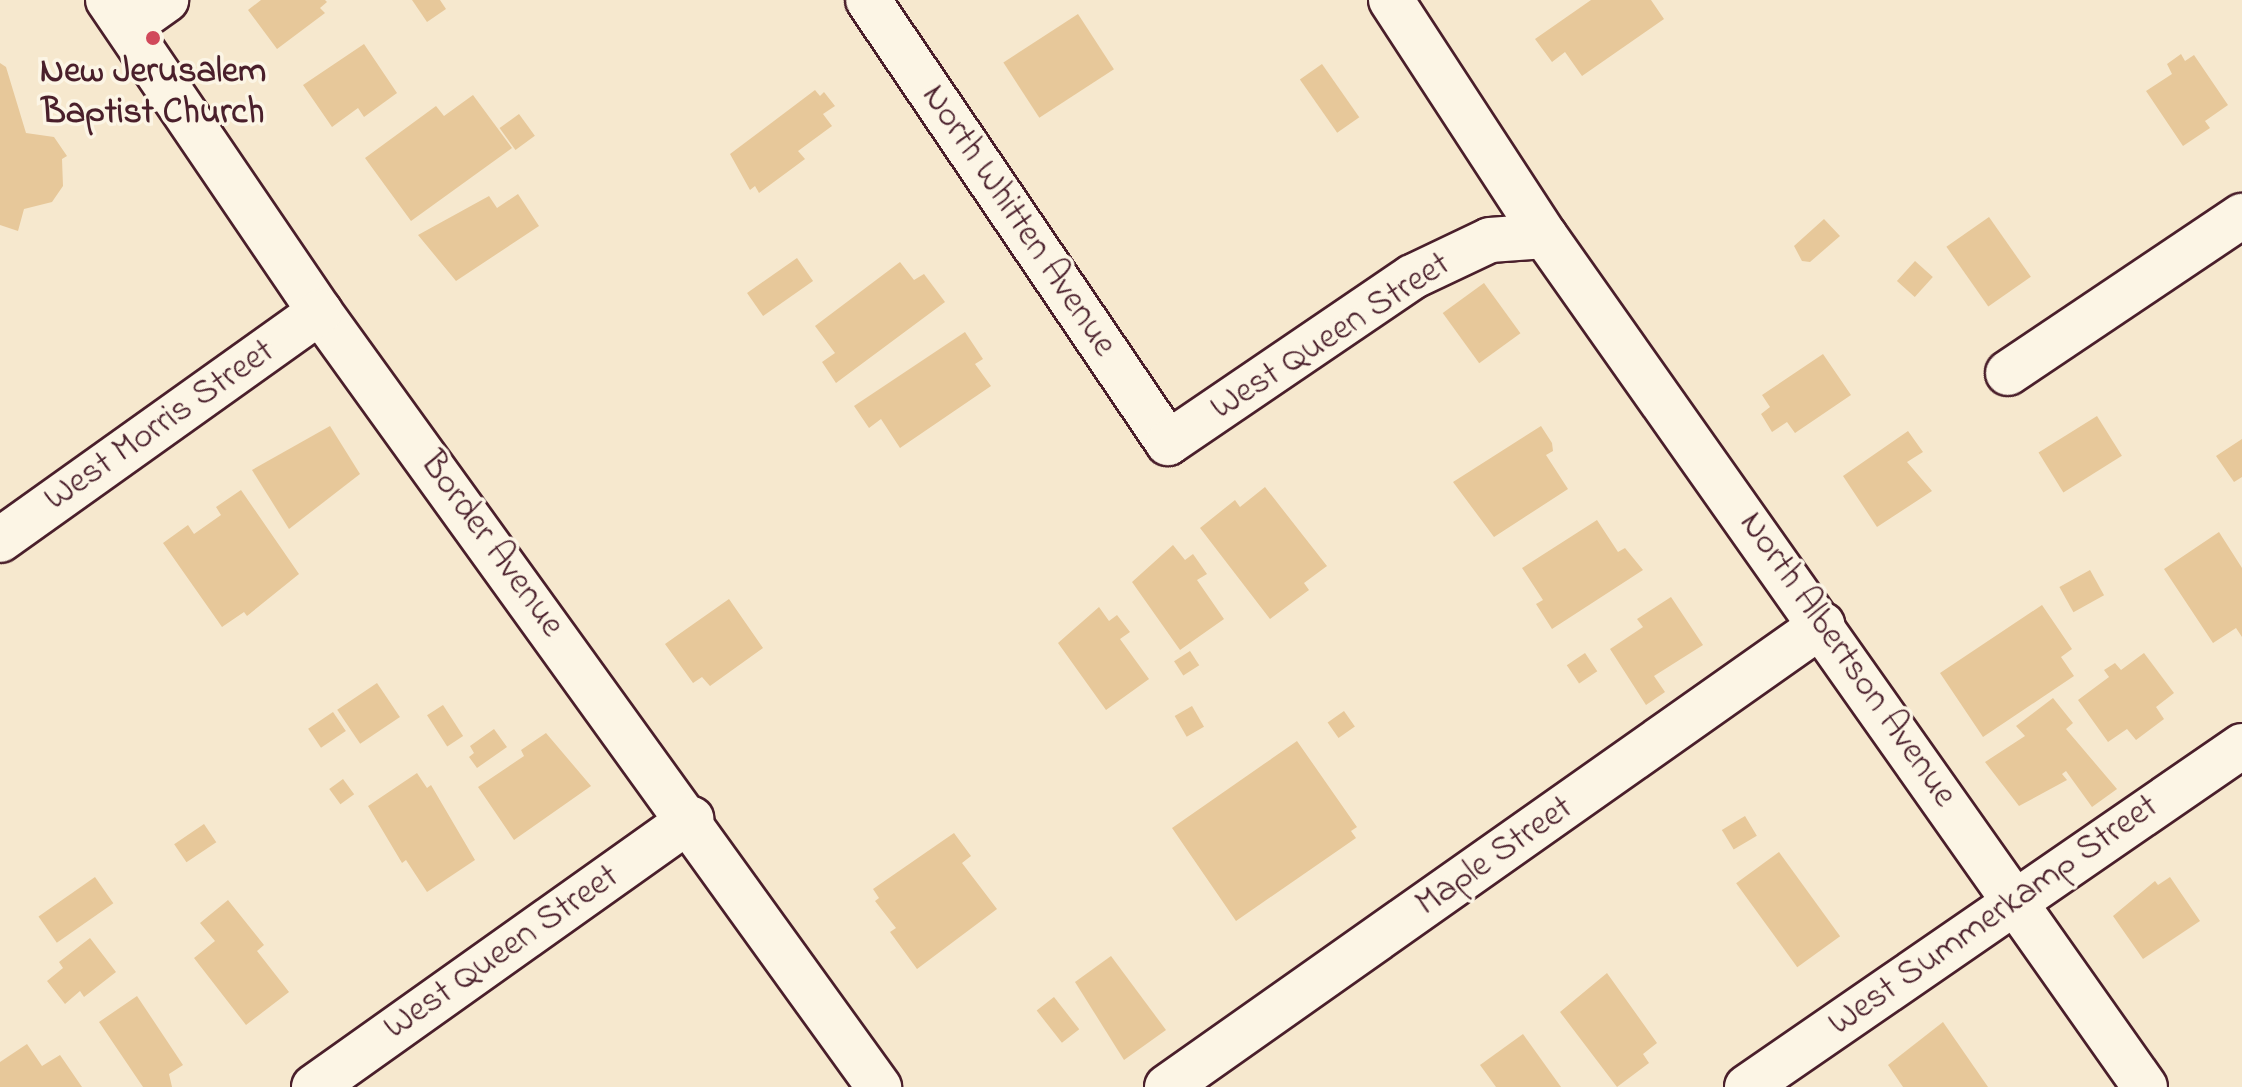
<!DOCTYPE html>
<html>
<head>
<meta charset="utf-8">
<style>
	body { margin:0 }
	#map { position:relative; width:2242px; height:1087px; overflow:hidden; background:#f6e8ce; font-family:"Indie Flower",sans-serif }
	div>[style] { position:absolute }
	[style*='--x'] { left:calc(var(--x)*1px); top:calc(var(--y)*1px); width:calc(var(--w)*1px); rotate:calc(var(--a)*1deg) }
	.building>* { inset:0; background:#e7c89a; transform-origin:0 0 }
	.roads { filter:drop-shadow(2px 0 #4a1f2b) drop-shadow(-2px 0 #4a1f2b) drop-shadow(0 2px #4a1f2b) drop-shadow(0 -2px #4a1f2b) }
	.minor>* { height:44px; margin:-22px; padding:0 22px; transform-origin:22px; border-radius:22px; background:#fcf5e5 }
	.dots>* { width:22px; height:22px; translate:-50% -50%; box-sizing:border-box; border:4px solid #fcf5e5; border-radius:50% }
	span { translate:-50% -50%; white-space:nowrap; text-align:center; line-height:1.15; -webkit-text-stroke:7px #fcf5e5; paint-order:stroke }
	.poi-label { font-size:36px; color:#4a1f2b; font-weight:700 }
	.street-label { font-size:36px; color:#4a1f2b }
</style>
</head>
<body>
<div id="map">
	<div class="building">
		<i style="clip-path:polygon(261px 0,325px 0,327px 2px,320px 8px,325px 13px,277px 49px,248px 10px)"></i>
		<i style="clip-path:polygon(412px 0,440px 0,446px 9px,427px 22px)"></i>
		<i style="clip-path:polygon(1591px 0,1651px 0,1664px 19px,1582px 76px,1565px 52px,1552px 62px,1535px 39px)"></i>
		<i style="left:1078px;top:14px;width:66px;height:89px;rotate:57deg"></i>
		<i style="clip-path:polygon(364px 44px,397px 93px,364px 117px,358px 108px,332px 127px,303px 85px)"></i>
		<i style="clip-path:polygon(2181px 54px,2185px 61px,2194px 55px,2228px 105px,2205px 121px,2210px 128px,2183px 146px,2146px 91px,2172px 74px,2167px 64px)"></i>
		<i style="clip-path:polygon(0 63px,6px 67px,26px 133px,54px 137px,67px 156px,62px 159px,63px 186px,52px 202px,24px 209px,18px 231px,0 225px)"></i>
		<i style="left:1322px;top:64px;width:65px;height:27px;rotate:55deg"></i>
		<i style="clip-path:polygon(815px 90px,820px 96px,824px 92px,835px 106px,823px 114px,832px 126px,798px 151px,805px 159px,759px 193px,755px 186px,750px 190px,730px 154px)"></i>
		<i style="clip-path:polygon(473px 95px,512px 148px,411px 221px,365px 158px,436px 106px,444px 116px)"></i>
		<i style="left:519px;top:114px;width:27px;height:24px;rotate:54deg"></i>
		<i style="clip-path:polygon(518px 194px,539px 226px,456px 281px,418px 235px,489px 196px,497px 208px)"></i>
		<i style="left:1989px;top:217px;width:73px;height:52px;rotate:55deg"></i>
		<i style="clip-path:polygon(1824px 219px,1840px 236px,1810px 262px,1802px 261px,1794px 246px)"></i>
		<i style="left:797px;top:258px;width:28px;height:61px;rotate:55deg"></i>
		<i style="left:1915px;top:261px;width:24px;height:27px;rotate:42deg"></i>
		<i style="clip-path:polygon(900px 262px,914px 280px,924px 274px,945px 302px,836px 383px,822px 362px,835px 353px,815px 326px)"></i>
		<i style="left:1484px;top:283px;width:62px;height:51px;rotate:54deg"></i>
		<i style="clip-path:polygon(965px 332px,983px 359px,975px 364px,991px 386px,900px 448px,881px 419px,869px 428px,854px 406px)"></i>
		<i style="clip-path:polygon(1823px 354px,1851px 395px,1795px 433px,1787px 422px,1772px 432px,1761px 414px,1770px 407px,1762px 395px)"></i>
		<i style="left:2097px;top:416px;width:47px;height:69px;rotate:58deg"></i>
		<i style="clip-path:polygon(330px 426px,360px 474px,289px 529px,252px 470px)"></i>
		<i style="clip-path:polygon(1541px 426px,1552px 443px,1553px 451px,1546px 455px,1568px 489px,1494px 537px,1453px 482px)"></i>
		<i style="clip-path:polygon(1908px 431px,1923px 452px,1907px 462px,1932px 491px,1877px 527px,1843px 476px)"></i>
		<i style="clip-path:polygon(2242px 439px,2242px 477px,2234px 482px,2216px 456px)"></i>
		<i style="clip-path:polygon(1265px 487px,1327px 566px,1304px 583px,1309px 590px,1270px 619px,1200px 528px,1235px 500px,1240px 507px)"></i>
		<i style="clip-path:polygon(241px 490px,299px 574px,247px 616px,244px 612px,222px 627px,163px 543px,188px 525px,194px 534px,221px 515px,216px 507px)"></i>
		<i style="clip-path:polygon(1597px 520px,1618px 552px,1625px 548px,1643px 570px,1552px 629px,1536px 604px,1543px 600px,1522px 568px)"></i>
		<i style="clip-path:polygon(2219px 532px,2242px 568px,2242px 637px,2236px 628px,2213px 643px,2164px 569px)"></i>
		<i style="clip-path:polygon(1173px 545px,1185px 560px,1193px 554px,1207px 574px,1197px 580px,1224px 619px,1180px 650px,1132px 582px)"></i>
		<i style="left:2090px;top:570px;width:29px;height:35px;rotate:61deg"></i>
		<i style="clip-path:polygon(1671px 597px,1703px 645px,1654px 676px,1665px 692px,1646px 705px,1610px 649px,1643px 627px,1637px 619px)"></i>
		<i style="clip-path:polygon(729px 599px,763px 648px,710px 686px,702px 677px,693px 683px,665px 644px)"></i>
		<i style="clip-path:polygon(2042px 605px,2072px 649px,2061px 657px,2074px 676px,1983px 737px,1940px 673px)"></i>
		<i style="clip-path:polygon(1099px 607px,1109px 621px,1117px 615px,1130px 632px,1120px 639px,1149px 679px,1106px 710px,1058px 643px)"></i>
		<i style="left:1190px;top:651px;width:17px;height:19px;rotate:57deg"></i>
		<i style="left:1585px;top:653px;width:22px;height:22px;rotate:56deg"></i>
		<i style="clip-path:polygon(2144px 653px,2174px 693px,2156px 707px,2164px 719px,2136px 740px,2127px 729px,2108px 742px,2078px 700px,2109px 677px,2104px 670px,2115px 663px,2121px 670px)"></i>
		<i style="left:377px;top:683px;width:41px;height:48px;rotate:56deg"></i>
		<i style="clip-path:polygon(2053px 698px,2073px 723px,2066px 729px,2117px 789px,2092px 807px,2066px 771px,2062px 774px,2067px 780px,2019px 806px,1985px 762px,2025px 736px,2016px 726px)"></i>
		<i style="left:443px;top:705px;width:37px;height:19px;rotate:57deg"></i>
		<i style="left:1192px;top:706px;width:24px;height:20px;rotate:60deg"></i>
		<i style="left:1344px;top:711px;width:19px;height:20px;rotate:55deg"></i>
		<i style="left:333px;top:712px;width:23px;height:30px;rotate:56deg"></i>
		<i style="clip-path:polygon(494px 729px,507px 747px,477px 768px,469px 757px,474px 753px,470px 746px)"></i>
		<i style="clip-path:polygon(546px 733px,591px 786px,514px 840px,478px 787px,524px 756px,521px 750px)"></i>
		<i style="clip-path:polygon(1297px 741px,1357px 827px,1351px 831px,1356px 838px,1236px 921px,1172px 828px)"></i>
		<i style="clip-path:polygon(417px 773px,427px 788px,431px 785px,475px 860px,427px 892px,406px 860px,402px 863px,368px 806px)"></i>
		<i style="left:343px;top:779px;width:19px;height:17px;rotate:54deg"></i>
		<i style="left:1745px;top:816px;width:23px;height:27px;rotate:59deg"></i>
		<i style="left:204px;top:824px;width:22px;height:36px;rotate:56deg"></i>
		<i style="clip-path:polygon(954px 833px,971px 856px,962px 863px,997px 909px,917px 969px,890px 932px,896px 928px,875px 901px,879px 898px,873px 889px)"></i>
		<i style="left:1779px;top:852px;width:104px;height:53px;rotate:54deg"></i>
		<i style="left:95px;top:877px;width:32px;height:69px;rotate:55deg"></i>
		<i style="clip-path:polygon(2170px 877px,2200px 921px,2143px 959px,2113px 916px,2155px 881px,2158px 885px)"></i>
		<i style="clip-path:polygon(228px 900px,264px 945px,257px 951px,289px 992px,246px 1025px,194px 958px,215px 941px,200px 923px)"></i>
		<i style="clip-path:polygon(90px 938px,116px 972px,84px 997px,80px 991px,65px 1004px,47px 981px,63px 968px,59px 962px)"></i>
		<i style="clip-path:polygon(1111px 956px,1166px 1030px,1124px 1060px,1075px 982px)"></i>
		<i style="clip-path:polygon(1607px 973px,1657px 1043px,1643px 1054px,1649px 1063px,1617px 1087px,1560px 1012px)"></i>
		<i style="clip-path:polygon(137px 996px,183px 1065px,169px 1074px,172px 1087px,143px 1087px,99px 1022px)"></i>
		<i style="left:1054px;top:997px;width:41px;height:22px;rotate:52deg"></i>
		<i style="clip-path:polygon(1943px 1022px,1988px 1087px,1903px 1087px,1888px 1065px)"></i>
		<i style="clip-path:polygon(1523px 1034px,1561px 1087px,1496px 1087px,1480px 1065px)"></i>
		<i style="clip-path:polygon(27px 1044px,42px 1066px,60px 1055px,82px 1087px,0 1087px,0 1062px)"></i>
	</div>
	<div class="roads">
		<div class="minor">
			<i style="--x:108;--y:0;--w:377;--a:55.8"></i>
			<i style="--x:320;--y:312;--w:956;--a:54.2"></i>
			<i style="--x:868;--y:0;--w:535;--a:55.89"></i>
			<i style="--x:1168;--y:443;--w:295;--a:-34.2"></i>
			<i style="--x:1412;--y:277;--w:86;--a:-25.4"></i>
			<i style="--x:1490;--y:240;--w:55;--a:-4.2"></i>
			<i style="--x:1391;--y:0;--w:282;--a:56.9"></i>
			<i style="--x:1545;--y:236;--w:1041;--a:54.81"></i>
			<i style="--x:128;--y:27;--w:47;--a:-35.4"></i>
			<i style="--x:2008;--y:373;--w:282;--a:-33.9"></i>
			<i style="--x:0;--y:540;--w:393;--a:-35.5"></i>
			<i style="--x:314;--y:1087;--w:463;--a:-35.4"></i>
			<i style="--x:1167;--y:1087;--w:802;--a:-35.2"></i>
			<i style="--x:1747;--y:1087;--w:601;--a:-34.56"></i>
		</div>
	</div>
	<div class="dots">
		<i style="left:153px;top:38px;background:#d1495b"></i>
	</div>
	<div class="poi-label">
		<span style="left:153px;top:93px">New Jerusalem<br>Baptist Church</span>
	</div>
	<div class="street-label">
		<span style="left:1018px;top:221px;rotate:56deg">North Whitten Avenue</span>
		<span style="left:1331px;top:337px;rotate:-33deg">West Queen Street</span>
		<span style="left:160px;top:426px;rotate:-35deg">West Morris Street</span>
		<span style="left:491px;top:545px;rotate:54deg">Border Avenue</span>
		<span style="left:1847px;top:660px;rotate:55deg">North Albertson Avenue</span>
		<span style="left:1495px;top:857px;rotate:-35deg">Maple Street</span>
		<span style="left:1994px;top:916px;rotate:-35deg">West Summerkamp Street</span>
		<span style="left:502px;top:953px;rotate:-35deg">West Queen Street</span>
	</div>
</div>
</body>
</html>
